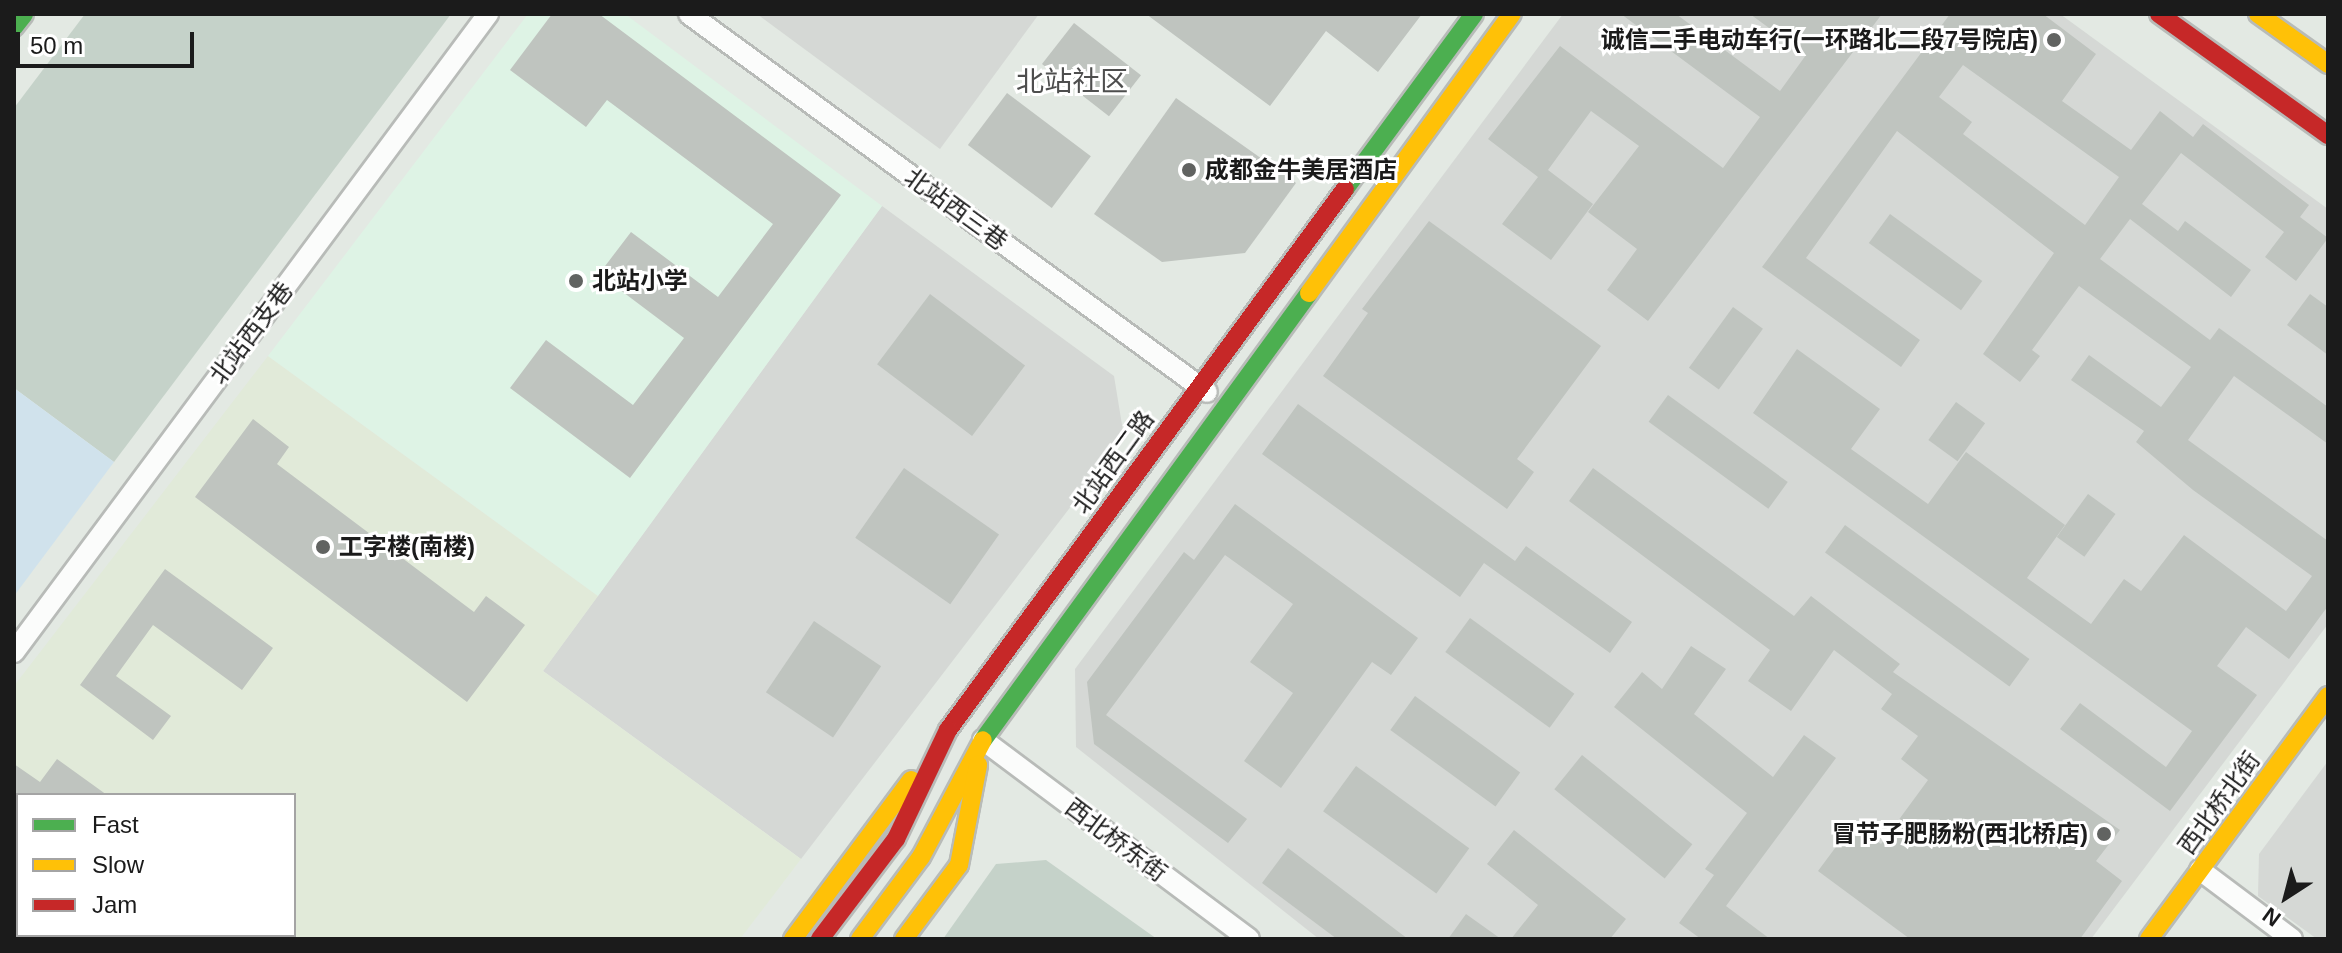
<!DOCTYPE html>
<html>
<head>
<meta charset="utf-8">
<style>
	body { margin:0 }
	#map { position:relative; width:2342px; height:953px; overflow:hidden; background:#e3e9e3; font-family:Helvetica,"Noto Sans SC",sans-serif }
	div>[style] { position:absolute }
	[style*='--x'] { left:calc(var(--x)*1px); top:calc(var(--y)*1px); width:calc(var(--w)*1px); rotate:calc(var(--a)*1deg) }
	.residential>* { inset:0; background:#d5d8d5 }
	.commercial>* { inset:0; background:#e1ead9 }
	.education>* { inset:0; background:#def3e5 }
	.construction>* { inset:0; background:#c5d2c9 }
	.park>* { inset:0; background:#d0e2ec }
	.building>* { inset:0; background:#bfc4bf; transform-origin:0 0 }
	.roads { filter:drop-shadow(2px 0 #b8bbb8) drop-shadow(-2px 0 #b8bbb8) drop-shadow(0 2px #b8bbb8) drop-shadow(0 -2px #b8bbb8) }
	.street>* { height:20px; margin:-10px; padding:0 10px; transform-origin:10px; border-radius:10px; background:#fbfcfb }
	.fast>* { height:18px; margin:-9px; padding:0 9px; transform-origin:9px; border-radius:9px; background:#4caf50 }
	.slow>* { height:18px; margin:-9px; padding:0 9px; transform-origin:9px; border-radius:9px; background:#ffc107 }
	.jam>* { height:18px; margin:-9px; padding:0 9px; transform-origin:9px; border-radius:9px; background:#c62828 }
	.dots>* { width:22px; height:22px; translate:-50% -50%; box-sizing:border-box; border:4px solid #fff; border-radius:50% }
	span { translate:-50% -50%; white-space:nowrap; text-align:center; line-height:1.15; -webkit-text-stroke:6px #fff; paint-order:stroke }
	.poi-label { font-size:24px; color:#1b1b1b; font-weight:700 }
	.right { translate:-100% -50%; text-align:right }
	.left { translate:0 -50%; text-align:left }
	.street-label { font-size:24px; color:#1b1b1b }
	.quarter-label { font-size:28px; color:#4e4e4e }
	.frame { position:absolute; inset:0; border:16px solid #1b1b1b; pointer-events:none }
	.legend { position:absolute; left:16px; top:793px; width:280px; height:144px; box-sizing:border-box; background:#fff; border:2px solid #a4a4a4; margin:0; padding:10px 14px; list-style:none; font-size:24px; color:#1b1b1b }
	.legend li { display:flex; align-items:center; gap:16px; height:40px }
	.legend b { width:40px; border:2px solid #a4a4a4 }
	.north { position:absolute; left:2246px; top:857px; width:80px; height:80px; -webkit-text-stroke:6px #fff; paint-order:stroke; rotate:216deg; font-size:22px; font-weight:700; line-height:32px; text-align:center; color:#1b1b1b }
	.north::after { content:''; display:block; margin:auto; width:28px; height:36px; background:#1b1b1b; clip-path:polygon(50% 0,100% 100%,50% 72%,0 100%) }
	.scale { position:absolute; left:16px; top:32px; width:178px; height:36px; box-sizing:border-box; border:4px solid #1b1b1b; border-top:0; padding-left:10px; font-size:24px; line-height:28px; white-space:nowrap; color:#1b1b1b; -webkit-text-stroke:6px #fff; paint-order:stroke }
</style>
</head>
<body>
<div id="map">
	<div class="residential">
		<i style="clip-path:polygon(757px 14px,1039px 14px,940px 149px)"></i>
		<i style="clip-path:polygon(1563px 14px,2060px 14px,2328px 209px,2328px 624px,2091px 939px,1319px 939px,1076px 747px,1075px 669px)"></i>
		<i style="clip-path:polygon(882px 206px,1114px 376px,1124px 437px,801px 859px,543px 671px)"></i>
		<i style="clip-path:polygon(2328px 761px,2328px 939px,2317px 939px,2258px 896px,2259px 854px)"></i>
	</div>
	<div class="commercial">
		<i style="clip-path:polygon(evenodd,268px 356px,598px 596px,543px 671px,801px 859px,740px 939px,14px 939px,14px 686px,268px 356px,18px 795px,294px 795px,294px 935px,18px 935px,18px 795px)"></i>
	</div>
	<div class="education">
		<i style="clip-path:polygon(528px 14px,625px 14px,882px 206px,598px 596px,268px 356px)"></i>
	</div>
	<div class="construction">
		<i style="clip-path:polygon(85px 14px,451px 14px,114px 462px,14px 388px,14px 108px)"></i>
		<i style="clip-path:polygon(1046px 860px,1157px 939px,943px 939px,996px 864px)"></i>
	</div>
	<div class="park">
		<i style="clip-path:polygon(14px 388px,114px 462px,14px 596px)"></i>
	</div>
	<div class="building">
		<i style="clip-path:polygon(552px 14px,599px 14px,841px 195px,630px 478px,510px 388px,546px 340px,633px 405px,684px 338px,599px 274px,631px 232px,718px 297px,773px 224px,607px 100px,586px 127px,510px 70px)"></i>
		<i style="clip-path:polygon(1146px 14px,1422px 14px,1378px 72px,1326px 31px,1270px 106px)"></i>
		<i style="clip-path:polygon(1621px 14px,1676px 14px,1780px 91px,1806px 55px,1750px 14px,1882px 14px,1648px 321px,1607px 290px,1637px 249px,1588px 212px,1639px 146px,1591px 111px,1548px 170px,1593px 204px,1551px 260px,1502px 224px,1538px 177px,1488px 139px,1560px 46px,1723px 168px,1760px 117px)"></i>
		<i style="clip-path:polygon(evenodd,1950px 14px,2043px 14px,2096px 54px,2062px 101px,2131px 150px,2160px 111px,2193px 137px,2203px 124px,2309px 205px,2300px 217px,2328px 238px,2296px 281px,2265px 257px,2284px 232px,2181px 153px,2142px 204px,2178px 231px,2185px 221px,2251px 270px,2231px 297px,2130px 219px,2100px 259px,2210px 340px,2219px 328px,2328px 407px,2328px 444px,2234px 376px,2188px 440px,2328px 541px,2328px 606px,2289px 659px,2246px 627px,2217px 666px,2257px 695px,2170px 811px,2060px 729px,2080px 703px,2166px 767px,2192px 731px,1753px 413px,1797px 349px,1880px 409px,1851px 449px,1928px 504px,1966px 452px,2065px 525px,2027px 578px,2091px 624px,2124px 579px,2141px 591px,2184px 535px,2286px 611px,2312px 576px,2193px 490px,2136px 442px,2144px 431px,2071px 380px,2089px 355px,2161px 407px,2191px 367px,2079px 286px,2032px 350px,2040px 356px,2020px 382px,1983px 354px,2054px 253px,1897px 131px,1806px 258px,1920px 340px,1901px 367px,1762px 267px,1950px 14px,1963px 65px,2119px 177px,2085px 225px,1963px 134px,1972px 122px,1939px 97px,1963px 65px)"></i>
		<i style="left:1074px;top:23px;width:85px;height:52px;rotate:38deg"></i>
		<i style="left:1007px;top:93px;width:105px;height:65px;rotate:37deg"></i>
		<i style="clip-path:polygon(1176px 98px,1296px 183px,1245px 253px,1162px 262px,1094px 214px)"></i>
		<i style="left:1890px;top:214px;width:114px;height:36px;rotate:36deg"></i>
		<i style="clip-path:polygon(1429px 221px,1601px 346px,1517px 459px,1534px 472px,1507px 509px,1323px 376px,1368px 313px,1362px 309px)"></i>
		<i style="left:930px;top:294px;width:119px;height:88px;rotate:37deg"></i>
		<i style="clip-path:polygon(2310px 294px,2328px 307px,2328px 355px,2287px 325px)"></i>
		<i style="left:1733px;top:307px;width:37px;height:75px;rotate:36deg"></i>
		<i style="left:1668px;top:395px;width:148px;height:33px;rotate:36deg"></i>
		<i style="left:1956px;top:402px;width:36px;height:47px;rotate:36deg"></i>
		<i style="clip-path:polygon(1298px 404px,1515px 561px,1526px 546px,1632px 622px,1610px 653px,1484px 563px,1460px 597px,1262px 454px)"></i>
		<i style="clip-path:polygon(253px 419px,289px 447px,277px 464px,474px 612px,486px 596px,525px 625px,467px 702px,195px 497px)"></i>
		<i style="left:904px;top:468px;width:116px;height:85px;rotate:35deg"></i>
		<i style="clip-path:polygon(1593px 468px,1794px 616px,1811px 596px,1900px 664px,1893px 672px,2120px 830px,2096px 861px,2122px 881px,2080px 939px,1910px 939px,1818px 871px,1853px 824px,1881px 844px,1928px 780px,1901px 759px,1918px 736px,1881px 709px,1892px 694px,1834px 650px,1791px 711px,1748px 681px,1770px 650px,1569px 501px)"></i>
		<i style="left:2088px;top:494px;width:34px;height:53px;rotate:36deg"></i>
		<i style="clip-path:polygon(1235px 504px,1418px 638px,1391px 675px,1372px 662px,1281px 788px,1244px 761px,1293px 693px,1250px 662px,1293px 604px,1225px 555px,1106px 715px,1247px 819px,1228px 843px,1094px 744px,1087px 682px,1184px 552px,1194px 560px)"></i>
		<i style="left:1845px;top:525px;width:228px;height:34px;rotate:36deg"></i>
		<i style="clip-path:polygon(165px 569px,273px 648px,242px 690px,153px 625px,116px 676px,171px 716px,153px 740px,80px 685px)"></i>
		<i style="left:1470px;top:618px;width:129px;height:42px;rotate:36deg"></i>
		<i style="left:814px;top:621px;width:81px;height:86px;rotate:34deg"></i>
		<i style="clip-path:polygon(1691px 646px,1726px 669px,1694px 714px,1773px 777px,1804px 735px,1836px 758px,1726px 906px,1770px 939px,1701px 939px,1679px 923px,1714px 875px,1705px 869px,1747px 813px,1614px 707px,1642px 672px,1662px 689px)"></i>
		<i style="left:1415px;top:696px;width:130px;height:42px;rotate:36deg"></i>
		<i style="left:1582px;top:755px;width:142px;height:44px;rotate:39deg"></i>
		<i style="clip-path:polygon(57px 759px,107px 795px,14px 795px,14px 764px,40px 782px)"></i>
		<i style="left:1356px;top:766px;width:140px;height:56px;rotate:36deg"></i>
		<i style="clip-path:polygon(1514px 830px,1626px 919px,1610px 939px,1511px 939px,1538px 905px,1487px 864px)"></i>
		<i style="clip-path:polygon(1288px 848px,1408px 939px,1337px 939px,1262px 883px)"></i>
		<i style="clip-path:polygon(1466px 914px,1501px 939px,1448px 939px)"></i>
	</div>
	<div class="roads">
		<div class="street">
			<i style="--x:689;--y:14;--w:641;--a:36.12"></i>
			<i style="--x:14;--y:652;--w:795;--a:-53.39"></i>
			<i style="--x:983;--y:740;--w:332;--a:36.8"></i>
			<i style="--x:2200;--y:870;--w:115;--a:36.9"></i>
		</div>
		<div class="fast">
			<i style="--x:14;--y:27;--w:16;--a:-52"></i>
			<i style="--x:1345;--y:189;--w:217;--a:-53.6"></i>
			<i style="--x:983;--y:740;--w:553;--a:-53.9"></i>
		</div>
		<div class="slow">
			<i style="--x:2258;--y:14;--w:86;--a:35.5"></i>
			<i style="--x:1309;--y:293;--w:345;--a:-54"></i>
			<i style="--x:793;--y:939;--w:198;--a:-53.4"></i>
			<i style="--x:860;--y:939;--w:102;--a:-53.4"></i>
			<i style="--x:921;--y:857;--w:132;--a:-62.1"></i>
			<i style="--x:904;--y:939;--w:92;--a:-53.4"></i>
			<i style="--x:959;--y:865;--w:102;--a:-79.2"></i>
			<i style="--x:2149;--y:939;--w:302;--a:-53.6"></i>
		</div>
		<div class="jam">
			<i style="--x:2159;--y:14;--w:208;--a:35.6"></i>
			<i style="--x:948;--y:730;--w:671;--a:-53.73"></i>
			<i style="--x:820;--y:939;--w:126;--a:-52.8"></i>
			<i style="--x:896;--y:839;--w:121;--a:-64.5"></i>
		</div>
	</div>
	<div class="dots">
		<i style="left:2054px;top:40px;background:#616361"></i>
		<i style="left:1189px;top:170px;background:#616361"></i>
		<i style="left:576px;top:281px;background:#616361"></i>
		<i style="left:323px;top:547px;background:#616361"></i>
		<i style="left:2104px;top:834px;background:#616361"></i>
	</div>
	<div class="poi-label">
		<span class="right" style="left:2038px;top:40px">诚信二手电动车行(一环路北二段7号院店)</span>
		<span class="left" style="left:1205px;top:170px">成都金牛美居酒店</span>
		<span class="left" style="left:592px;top:281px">北站小学</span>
		<span class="left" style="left:339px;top:547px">工字楼(南楼)</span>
		<span class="right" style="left:2088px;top:834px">冒节子肥肠粉(西北桥店)</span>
	</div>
	<div class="street-label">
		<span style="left:956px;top:209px;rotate:36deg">北站西三巷</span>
		<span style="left:251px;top:333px;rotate:-53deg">北站西支巷</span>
		<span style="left:1113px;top:462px;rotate:-54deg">北站西二路</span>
		<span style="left:2219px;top:803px;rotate:-54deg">西北桥北街</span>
		<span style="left:1116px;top:840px;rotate:37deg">西北桥东街</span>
	</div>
	<div class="quarter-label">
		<span style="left:1072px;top:82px">北站社区</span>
	</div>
	<div class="frame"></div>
	<ul class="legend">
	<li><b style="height:10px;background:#4caf50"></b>Fast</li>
	<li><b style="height:10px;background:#ffc107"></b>Slow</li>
	<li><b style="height:10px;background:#c62828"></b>Jam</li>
	</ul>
	<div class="north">N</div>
	<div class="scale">50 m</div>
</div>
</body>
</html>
